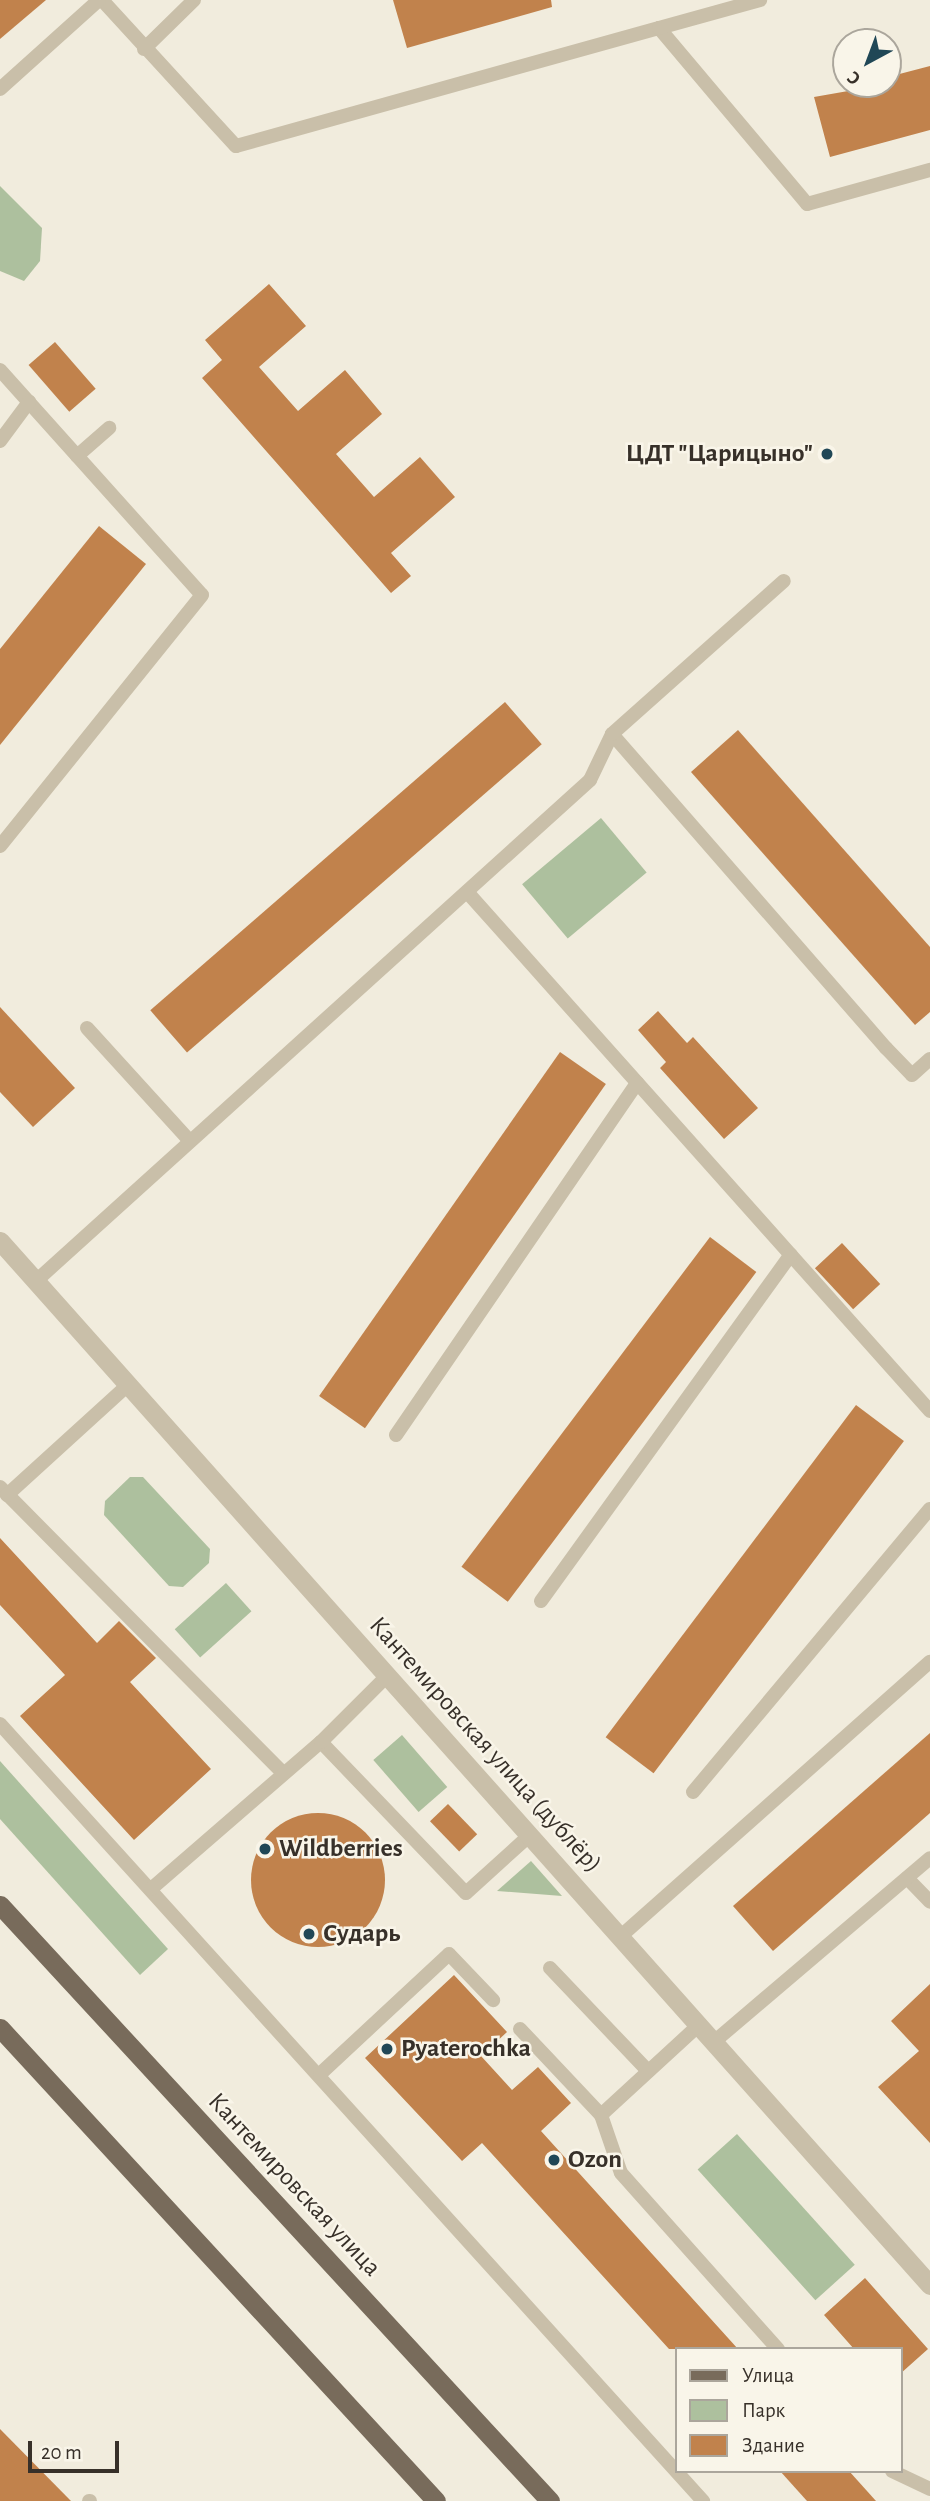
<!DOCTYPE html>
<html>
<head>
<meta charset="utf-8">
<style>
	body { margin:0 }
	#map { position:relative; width:930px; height:2501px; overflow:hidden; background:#f1ecdd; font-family:"Alegreya Sans",sans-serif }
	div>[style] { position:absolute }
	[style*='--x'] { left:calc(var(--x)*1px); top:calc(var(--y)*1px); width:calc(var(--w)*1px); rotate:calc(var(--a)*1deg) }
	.green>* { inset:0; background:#adc09e; transform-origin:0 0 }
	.building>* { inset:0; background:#c1824c; transform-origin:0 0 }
	.round { border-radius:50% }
	.service>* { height:14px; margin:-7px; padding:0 7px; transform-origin:7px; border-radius:7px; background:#c9bfa9 }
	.minor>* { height:19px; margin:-9.5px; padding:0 9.5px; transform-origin:9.5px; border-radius:9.5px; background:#c9bfa9 }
	.primary>* { height:19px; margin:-9.5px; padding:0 9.5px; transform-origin:9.5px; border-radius:9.5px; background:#786b5b }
	.dots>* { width:19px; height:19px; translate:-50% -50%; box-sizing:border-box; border:4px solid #f9f5e9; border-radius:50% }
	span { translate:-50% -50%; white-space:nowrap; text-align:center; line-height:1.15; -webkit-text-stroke:5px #f9f5e9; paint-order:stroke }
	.poi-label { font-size:26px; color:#373029; font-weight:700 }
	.right { translate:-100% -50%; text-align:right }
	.left { translate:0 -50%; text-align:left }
	.street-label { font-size:26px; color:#373029 }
	.legend { position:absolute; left:675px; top:2347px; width:228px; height:126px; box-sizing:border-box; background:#f9f5e9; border:2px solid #aba69c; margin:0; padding:9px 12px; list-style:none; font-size:21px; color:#373029 }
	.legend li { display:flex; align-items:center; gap:14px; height:35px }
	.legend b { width:35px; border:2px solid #aba69c }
	.north { position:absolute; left:832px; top:28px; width:70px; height:70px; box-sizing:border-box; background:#f9f5e9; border:2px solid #aba69c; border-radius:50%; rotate:221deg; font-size:19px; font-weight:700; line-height:28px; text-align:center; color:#373029 }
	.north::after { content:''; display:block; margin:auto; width:24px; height:32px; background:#204756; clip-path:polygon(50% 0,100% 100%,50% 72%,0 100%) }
	.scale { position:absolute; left:28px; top:2441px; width:91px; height:32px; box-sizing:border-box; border:4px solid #373029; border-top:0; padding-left:9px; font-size:21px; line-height:24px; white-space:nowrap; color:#373029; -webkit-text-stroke:5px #f9f5e9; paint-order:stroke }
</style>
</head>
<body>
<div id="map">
	<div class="green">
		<i style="clip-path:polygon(0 186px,42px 228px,40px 261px,24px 281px,0 271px)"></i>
		<i style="left:601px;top:818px;width:71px;height:103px;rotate:50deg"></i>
		<i style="clip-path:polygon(130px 1477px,143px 1477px,210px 1549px,209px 1563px,183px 1587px,169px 1586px,104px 1515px,105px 1501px)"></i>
		<i style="left:226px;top:1583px;width:38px;height:69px;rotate:48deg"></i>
		<i style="left:402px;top:1735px;width:69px;height:38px;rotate:49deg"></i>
		<i style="clip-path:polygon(0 1761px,168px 1949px,140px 1975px,0 1819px)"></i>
		<i style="clip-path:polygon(531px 1861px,562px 1896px,497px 1891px)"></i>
		<i style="left:737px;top:2134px;width:176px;height:53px;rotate:48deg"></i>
	</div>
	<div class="building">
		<i style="clip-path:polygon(0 0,46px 0,0 39px)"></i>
		<i style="clip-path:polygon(393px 0,551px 0,552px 7px,407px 48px)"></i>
		<i style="clip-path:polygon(930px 66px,930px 130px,830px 157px,814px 97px,888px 84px,888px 77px)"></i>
		<i style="clip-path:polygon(269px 284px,306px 326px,259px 367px,298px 411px,345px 370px,382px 414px,336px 454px,374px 497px,420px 457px,455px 497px,391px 553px,411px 576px,391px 593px,202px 378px,222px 360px,205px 340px)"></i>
		<i style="left:55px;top:342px;width:62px;height:35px;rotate:49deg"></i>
		<i style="clip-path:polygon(99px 526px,146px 564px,0 745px,0 649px)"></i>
		<i style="left:505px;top:702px;width:56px;height:470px;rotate:49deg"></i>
		<i style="clip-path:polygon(738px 730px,930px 947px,930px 1012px,915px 1025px,691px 772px)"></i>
		<i style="clip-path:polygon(0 1007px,75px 1088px,33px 1127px,0 1092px)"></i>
		<i style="clip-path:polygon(658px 1011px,687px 1043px,693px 1037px,758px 1108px,724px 1139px,660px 1068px,666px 1062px,638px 1030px)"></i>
		<i style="left:560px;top:1052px;width:56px;height:420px;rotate:35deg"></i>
		<i style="left:710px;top:1237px;width:58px;height:413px;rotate:37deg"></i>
		<i style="left:842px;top:1243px;width:56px;height:37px;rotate:47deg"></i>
		<i style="left:856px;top:1405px;width:60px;height:416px;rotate:37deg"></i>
		<i style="clip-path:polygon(0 1538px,97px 1643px,119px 1621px,156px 1658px,130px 1682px,211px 1769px,134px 1840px,20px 1716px,65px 1675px,0 1605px)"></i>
		<i style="clip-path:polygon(930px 1733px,930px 1813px,773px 1951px,733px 1906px)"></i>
		<i style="left:448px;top:1804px;width:42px;height:25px;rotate:46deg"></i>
		<i class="round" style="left:251px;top:1813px;width:134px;height:134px"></i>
		<i style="clip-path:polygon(454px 1975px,507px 2032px,481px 2056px,512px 2090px,538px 2067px,571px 2103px,541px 2131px,738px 2349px,669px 2349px,482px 2143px,462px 2161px,365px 2058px)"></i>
		<i style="clip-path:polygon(930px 1984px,930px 2143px,878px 2087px,919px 2051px,891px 2021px)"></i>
		<i style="clip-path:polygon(865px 2278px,928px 2349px,900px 2374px,900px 2349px,854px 2349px,824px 2315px)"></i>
		<i style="clip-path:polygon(0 2429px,71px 2501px,0 2501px)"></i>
		<i style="clip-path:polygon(780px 2471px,849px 2471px,876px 2501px,807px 2501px)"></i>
	</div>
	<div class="service">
		<i style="--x:102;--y:0;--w:198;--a:47.5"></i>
		<i style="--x:236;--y:146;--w:439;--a:-15.6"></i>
		<i style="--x:659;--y:28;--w:230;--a:49.9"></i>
		<i style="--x:807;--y:204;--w:128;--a:-15.5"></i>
		<i style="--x:659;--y:28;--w:105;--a:-15.5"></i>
		<i style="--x:144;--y:49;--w:70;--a:-44.4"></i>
		<i style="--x:0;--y:89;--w:133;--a:-42"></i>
		<i style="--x:0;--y:370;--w:302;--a:48.1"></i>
		<i style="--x:202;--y:595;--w:322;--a:128.8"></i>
		<i style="--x:0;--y:441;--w:49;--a:-53.4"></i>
		<i style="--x:77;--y:456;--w:43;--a:-41.2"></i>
		<i style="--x:612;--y:734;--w:417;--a:48.9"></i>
		<i style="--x:886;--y:1048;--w:37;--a:46"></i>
		<i style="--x:912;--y:1075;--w:24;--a:-42"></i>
		<i style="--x:468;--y:893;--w:694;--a:48.27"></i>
		<i style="--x:87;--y:1028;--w:153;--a:47.7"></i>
		<i style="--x:36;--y:1281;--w:747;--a:-42.12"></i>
		<i style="--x:590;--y:780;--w:51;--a:-64.4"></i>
		<i style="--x:612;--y:734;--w:230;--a:-41.7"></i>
		<i style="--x:396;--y:1435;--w:427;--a:-55.6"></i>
		<i style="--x:0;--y:1487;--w:402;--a:45.3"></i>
		<i style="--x:7;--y:1495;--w:164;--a:-42.3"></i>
		<i style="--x:541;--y:1601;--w:427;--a:-54.2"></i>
		<i style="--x:0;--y:1724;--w:1048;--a:47.86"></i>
		<i style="--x:321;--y:1742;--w:209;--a:46.2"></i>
		<i style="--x:466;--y:1893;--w:86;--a:-42.2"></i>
		<i style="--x:693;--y:1792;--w:369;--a:-50.1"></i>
		<i style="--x:907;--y:1878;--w:33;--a:46"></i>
		<i style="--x:151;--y:1889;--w:225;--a:-40.9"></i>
		<i style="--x:321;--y:1742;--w:95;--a:-45"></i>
		<i style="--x:621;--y:1936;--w:413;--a:-41.6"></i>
		<i style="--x:550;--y:1968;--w:142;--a:46.4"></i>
		<i style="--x:700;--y:2024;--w:134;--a:137.4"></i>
		<i style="--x:601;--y:2115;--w:61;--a:71"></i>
		<i style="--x:621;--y:2173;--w:236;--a:48.3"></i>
		<i style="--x:520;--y:2029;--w:118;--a:46.7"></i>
		<i style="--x:715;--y:2041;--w:282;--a:-40.4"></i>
		<i style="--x:320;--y:2074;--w:176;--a:-42.9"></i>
		<i style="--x:449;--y:1954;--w:64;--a:46.3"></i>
		<i style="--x:892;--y:2471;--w:42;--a:25.3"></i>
		<i style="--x:89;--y:2501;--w:1;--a:0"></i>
	</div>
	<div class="minor">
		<i style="--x:0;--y:1241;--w:1398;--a:48.31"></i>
	</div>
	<div class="primary">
		<i style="--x:0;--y:1905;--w:811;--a:47.3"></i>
		<i style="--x:0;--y:2028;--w:643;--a:47.33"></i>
	</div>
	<div class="dots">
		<i style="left:827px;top:454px;background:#204756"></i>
		<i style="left:265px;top:1849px;background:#204756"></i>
		<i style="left:309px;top:1934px;background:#204756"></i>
		<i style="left:387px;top:2049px;background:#204756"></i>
		<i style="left:554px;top:2160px;background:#204756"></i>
	</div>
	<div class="poi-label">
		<span class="right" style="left:813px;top:454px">ЦДТ "Царицыно"</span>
		<span class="left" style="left:279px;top:1849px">Wildberries</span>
		<span class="left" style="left:323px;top:1934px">Сударь</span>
		<span class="left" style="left:401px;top:2049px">Pyaterochka</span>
		<span class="left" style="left:568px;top:2160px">Ozon</span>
	</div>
	<div class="street-label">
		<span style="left:485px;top:1745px;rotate:48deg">Кантемировская улица (дублёр)</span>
		<span style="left:294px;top:2185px;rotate:47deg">Кантемировская улица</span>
	</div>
	<ul class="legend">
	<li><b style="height:9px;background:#786b5b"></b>Улица</li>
	<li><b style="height:19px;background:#adc09e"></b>Парк</li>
	<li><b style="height:19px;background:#c1824c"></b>Здание</li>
	</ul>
	<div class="north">С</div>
	<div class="scale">20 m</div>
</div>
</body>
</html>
